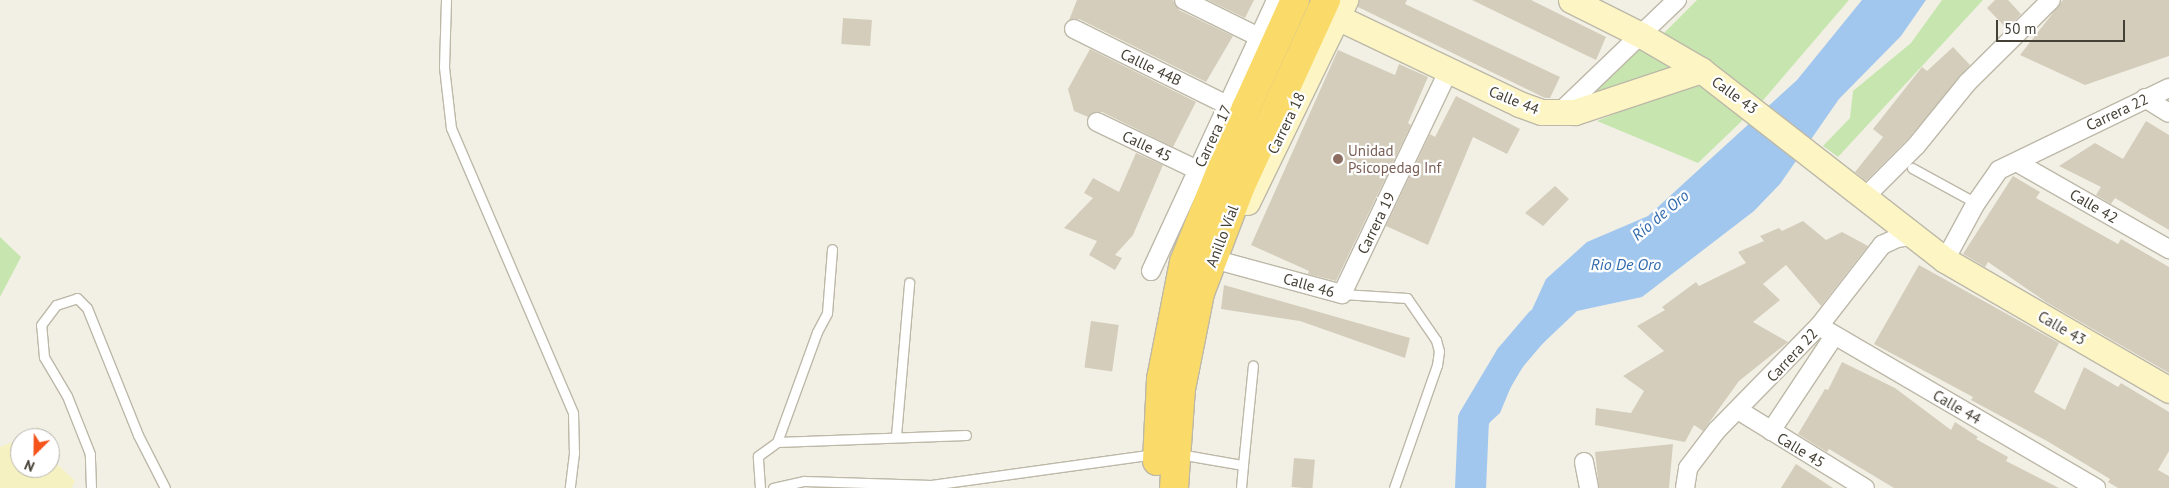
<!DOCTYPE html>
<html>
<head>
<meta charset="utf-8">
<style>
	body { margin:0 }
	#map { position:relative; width:2169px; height:488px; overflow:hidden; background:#f2f0e5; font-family:"PT Sans",sans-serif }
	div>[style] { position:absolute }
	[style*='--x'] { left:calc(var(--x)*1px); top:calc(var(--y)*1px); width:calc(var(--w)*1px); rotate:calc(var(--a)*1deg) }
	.green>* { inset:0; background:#c7e6af }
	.sand>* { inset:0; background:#f6f1c1 }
	.water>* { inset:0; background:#a2c7ee }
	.river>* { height:31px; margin:-15.5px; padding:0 15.5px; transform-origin:15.5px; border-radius:15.5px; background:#a2c7ee }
	.building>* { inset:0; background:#d4cdbb; transform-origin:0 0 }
	.roads { filter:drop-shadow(1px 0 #bdb8a8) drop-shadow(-1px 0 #bdb8a8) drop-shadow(0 1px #bdb8a8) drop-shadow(0 -1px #bdb8a8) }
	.lane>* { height:9px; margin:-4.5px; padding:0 4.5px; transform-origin:4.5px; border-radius:4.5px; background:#fff }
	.street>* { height:18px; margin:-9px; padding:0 9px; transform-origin:9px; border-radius:9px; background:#fff }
	.secondary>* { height:25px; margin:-12.5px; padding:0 12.5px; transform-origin:12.5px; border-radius:12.5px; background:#fdf6c4 }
	.highway>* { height:28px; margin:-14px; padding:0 14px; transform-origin:14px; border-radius:14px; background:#fada68 }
	.dots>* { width:14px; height:14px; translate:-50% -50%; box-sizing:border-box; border:2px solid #fff; border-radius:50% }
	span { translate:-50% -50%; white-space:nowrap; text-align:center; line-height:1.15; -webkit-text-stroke:4.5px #fff; paint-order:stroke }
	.street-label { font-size:15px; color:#454035 }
	.education-label { font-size:15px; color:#785e54 }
	.left { translate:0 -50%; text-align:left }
	.water-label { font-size:16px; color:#316bad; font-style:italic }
	.north { position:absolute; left:10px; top:428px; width:50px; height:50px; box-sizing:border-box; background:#fff; border:1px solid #b5b3ae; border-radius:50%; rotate:203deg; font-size:14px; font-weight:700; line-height:20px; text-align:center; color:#454035 }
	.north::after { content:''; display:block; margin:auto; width:18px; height:22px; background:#f5541a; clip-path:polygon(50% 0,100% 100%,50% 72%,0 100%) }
	.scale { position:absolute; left:1996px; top:20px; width:129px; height:22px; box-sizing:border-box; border:2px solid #454035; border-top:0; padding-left:6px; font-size:15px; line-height:18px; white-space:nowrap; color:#454035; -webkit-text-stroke:4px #fff; paint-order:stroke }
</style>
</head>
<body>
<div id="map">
	<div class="green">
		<i style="clip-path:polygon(1697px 0,1849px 0,1759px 105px,1662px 35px)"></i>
		<i style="clip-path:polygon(1942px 0,1983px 0,1838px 157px,1823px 146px,1850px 118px,1853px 91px,1911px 43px)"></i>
		<i style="clip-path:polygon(1640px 43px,1677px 75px,1580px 103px)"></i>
		<i style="clip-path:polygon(1693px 82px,1747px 116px,1698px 163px,1597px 121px)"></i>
		<i style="clip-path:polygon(0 237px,21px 257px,0 297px)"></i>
	</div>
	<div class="sand">
		<i style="clip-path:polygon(38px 427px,56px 441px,55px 462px,75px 481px,72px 488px,0 488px,0 447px,20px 439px,20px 468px,50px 468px,50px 438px,21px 438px)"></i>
	</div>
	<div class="water">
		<i style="clip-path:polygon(1862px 0,1926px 0,1901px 36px,1839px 99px,1780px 184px,1754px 211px,1642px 297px,1577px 311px,1520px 365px,1500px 413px,1489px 423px,1481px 445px,1484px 488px,1478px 488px,1478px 471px,1465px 456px,1546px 279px,1587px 242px,1648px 216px,1797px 80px)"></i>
	</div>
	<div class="river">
		<i style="--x:1470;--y:488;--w:69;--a:-87.5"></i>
		<i style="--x:1473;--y:419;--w:72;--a:-59.2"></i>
		<i style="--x:1510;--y:357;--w:45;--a:-49.5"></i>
	</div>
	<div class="building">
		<i style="clip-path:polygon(1077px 0,1173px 0,1179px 10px,1233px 36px,1206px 82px,1079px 19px,1069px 20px)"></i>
		<i style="clip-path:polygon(1208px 0,1254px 0,1245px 18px)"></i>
		<i style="clip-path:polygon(1359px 0,1407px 0,1405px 4px,1560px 77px,1550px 98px,1545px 98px,1358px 7px)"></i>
		<i style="clip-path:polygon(1472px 0,1531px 0,1606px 37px,1596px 60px)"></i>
		<i style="clip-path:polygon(1995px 0,2008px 0,2021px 14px,2007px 29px,1987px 8px)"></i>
		<i style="clip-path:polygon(2063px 0,2169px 0,2169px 56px,2085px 85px,2020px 55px)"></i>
		<i style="left:843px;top:18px;width:29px;height:26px;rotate:4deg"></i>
		<i style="clip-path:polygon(1953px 47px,1970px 65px,1908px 139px,1866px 181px,1855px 172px,1883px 137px,1873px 129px,1922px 67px,1927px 71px)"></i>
		<i style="clip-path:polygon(1090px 49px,1196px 102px,1173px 147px,1102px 112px,1096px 112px,1088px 117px,1074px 111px,1068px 89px)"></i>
		<i style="clip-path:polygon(1338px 50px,1395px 75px,1399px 64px,1428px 77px,1408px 123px,1411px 125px,1336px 281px,1308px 274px,1309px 271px,1251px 245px)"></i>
		<i style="clip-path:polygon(1456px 96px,1520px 129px,1507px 154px,1473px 137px,1428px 245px,1386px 226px,1430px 134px,1435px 137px)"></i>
		<i style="clip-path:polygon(2146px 121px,2169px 135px,2169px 230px,2115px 198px,2111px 204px,2096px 195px,2101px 187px,2059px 166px,2095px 143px,2123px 159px)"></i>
		<i style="clip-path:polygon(1136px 153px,1163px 165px,1133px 235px,1115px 255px,1122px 258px,1115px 270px,1089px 255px,1097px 241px,1064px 228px,1093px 198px,1084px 193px,1093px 178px,1119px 192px)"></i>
		<i style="clip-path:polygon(2013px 176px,2040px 192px,2036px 198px,2118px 244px,2121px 239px,2169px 267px,2169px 373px,2046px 302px,1988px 262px,1985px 267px,1963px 254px)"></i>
		<i style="clip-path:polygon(1555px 186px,1569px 199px,1543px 226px,1525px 213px)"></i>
		<i style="clip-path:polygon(1803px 221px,1826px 240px,1842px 232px,1868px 246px,1821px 306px,1786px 265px,1763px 284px,1780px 300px,1753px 322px,1788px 342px,1739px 381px,1703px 431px,1694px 425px,1685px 442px,1595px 425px,1596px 408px,1631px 413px,1644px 391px,1623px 376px,1664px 351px,1637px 326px,1665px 310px,1662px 307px,1696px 282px,1699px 286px,1746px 263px,1738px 252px,1764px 241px,1760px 236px,1779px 228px,1782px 231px)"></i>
		<i style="clip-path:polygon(1919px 265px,2059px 343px,2034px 392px,2065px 410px,2084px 367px,2118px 387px,2121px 383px,2169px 412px,2169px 451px,2158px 470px,2169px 476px,2169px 488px,2118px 488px,2108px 482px,2110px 479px,2047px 441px,1971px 400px,1973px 397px,1874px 344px)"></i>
		<i style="clip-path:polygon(1224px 285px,1410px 338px,1405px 358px,1300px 321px,1221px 309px)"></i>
		<i style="left:1091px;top:321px;width:28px;height:47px;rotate:8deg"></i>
		<i style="clip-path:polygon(1842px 362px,1895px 388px,1951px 430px,1955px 422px,1978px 437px,1976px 439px,2008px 457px,2006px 461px,2059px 488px,1894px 488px,1829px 449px,1827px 452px,1798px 434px,1825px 389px,1828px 390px)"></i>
		<i style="clip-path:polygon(1673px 444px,1669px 488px,1599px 488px,1595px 452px)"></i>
		<i style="left:1294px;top:458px;width:21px;height:29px;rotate:5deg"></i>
		<i style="clip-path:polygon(1796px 464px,1833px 488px,1781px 488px)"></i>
	</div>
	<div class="roads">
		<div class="lane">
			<i style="--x:446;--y:0;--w:67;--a:91.7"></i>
			<i style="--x:444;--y:67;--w:61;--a:83.5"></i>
			<i style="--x:451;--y:128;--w:310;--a:66.8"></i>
			<i style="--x:573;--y:413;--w:40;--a:88.6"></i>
			<i style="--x:574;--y:453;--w:35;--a:97"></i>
			<i style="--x:1912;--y:168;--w:73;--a:28.7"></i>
			<i style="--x:1342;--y:294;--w:65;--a:3.5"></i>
			<i style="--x:1407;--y:298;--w:51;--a:55.4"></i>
			<i style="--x:1436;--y:340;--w:11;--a:75"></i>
			<i style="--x:1439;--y:351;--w:14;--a:98"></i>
			<i style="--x:1437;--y:365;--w:130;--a:109.3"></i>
			<i style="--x:896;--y:436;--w:154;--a:-85.1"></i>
			<i style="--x:777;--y:442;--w:117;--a:-70"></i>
			<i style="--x:817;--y:332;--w:21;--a:-62"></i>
			<i style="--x:827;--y:313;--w:64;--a:-85.5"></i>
			<i style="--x:1179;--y:454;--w:65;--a:9.8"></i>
			<i style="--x:1243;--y:465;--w:23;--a:95"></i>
			<i style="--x:1243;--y:465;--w:100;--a:-84.3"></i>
			<i style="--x:91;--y:488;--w:34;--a:-92"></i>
			<i style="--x:90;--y:454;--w:62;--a:-111.6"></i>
			<i style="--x:67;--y:396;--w:45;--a:-120.5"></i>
			<i style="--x:44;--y:357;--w:32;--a:-95"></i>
			<i style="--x:41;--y:325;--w:25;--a:-53"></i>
			<i style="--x:56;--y:305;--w:22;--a:-18"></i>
			<i style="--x:77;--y:298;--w:14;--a:45"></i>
			<i style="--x:87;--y:308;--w:137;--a:68.1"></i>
			<i style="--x:138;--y:435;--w:59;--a:63"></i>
			<i style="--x:760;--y:488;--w:32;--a:-94"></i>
			<i style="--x:758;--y:456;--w:24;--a:-36"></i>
			<i style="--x:777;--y:442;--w:189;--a:-2.1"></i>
			<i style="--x:773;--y:488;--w:32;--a:-13"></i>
			<i style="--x:804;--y:481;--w:127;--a:1.8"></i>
			<i style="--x:931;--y:485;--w:226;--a:-7.9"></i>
		</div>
		<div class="street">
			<i style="--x:1184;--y:0;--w:84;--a:26.3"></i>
			<i style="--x:1074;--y:29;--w:171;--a:26.4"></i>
			<i style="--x:2145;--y:98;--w:28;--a:32"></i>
			<i style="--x:1558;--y:114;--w:165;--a:-43.8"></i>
			<i style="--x:1097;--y:122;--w:111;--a:25.6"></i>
			<i style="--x:2018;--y:163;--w:174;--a:29.7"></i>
			<i style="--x:1863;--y:199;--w:75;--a:-45"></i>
			<i style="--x:1916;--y:146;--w:81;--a:-51"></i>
			<i style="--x:1967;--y:83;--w:118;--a:-44.7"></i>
			<i style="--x:1213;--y:259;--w:134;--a:15.2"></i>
			<i style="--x:1342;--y:294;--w:248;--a:-64.5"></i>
			<i style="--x:1945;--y:260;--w:65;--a:-61.5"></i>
			<i style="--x:1976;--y:203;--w:40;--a:-55.1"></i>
			<i style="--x:1999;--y:170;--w:189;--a:-25.8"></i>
			<i style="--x:1151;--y:271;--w:298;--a:-65.2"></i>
			<i style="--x:1819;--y:326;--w:321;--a:30.3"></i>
			<i style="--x:1738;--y:410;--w:149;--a:31.6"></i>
			<i style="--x:1771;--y:431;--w:114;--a:-56.4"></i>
			<i style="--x:1584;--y:462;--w:26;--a:79"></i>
			<i style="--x:1685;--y:488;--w:20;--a:-81"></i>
			<i style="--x:1688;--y:468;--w:48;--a:-52.7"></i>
			<i style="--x:1717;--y:430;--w:146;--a:-45.6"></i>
			<i style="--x:1819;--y:326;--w:103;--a:-52.1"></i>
			<i style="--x:1882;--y:245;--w:17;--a:-25"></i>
			<i style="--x:1897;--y:238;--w:15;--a:-8"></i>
		</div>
		<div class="secondary">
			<i style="--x:1571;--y:0;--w:78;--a:26.6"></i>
			<i style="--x:1641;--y:35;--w:69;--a:30.3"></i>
			<i style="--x:1701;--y:70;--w:309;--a:37.9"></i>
			<i style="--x:1945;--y:260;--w:259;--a:30.1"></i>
			<i style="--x:1337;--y:17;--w:202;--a:25.5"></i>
			<i style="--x:1519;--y:104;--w:23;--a:20"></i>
			<i style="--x:1541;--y:112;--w:34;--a:0"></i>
			<i style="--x:1575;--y:112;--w:133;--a:-18.4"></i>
			<i style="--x:1247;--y:202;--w:225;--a:-64.1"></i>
		</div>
		<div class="highway">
			<i style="--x:1157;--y:461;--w:82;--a:-87.2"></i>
			<i style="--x:1161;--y:379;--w:119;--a:-78.9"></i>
			<i style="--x:1184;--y:262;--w:166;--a:-68.1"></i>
			<i style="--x:1246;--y:108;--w:119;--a:-65.6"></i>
			<i style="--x:1174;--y:488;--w:99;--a:-86"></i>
			<i style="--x:1181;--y:389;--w:98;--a:-78.8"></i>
			<i style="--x:1200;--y:293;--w:112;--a:-69.1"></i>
			<i style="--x:1240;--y:188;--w:207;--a:-65.4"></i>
		</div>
	</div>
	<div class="dots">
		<i style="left:1338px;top:159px;background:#8d6e63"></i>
	</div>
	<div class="street-label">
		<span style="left:1151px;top:67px;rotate:26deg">Callle 44B</span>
		<span style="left:1735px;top:95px;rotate:36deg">Calle 43</span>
		<span style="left:1514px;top:100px;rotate:22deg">Calle 44</span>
		<span style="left:2117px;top:112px;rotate:-25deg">Carrera 22</span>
		<span style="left:1286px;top:123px;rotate:-64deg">Carrera 18</span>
		<span style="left:1213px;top:136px;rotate:-65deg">Carrera 17</span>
		<span style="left:1147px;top:146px;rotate:25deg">Calle 45</span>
		<span style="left:2094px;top:206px;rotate:30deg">Calle 42</span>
		<span style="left:1376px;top:223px;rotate:-64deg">Carrera 19</span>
		<span style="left:1222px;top:236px;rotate:-69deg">Anillo Víal</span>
		<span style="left:1309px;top:285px;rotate:16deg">Calle 46</span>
		<span style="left:2062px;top:328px;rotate:30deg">Calle 43</span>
		<span style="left:1792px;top:355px;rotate:-47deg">Carrera 22</span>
		<span style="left:1957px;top:407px;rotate:30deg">Calle 44</span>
		<span style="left:1801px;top:450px;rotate:31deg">Calle 45</span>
	</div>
	<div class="education-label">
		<span class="left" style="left:1348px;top:159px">Unidad<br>Psicopedag Inf</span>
	</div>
	<div class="water-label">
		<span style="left:1660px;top:215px;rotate:-40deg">Río de Oro</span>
		<span style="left:1626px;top:264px">Rio De Oro</span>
	</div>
	<div class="north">N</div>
	<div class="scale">50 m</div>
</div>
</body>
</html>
